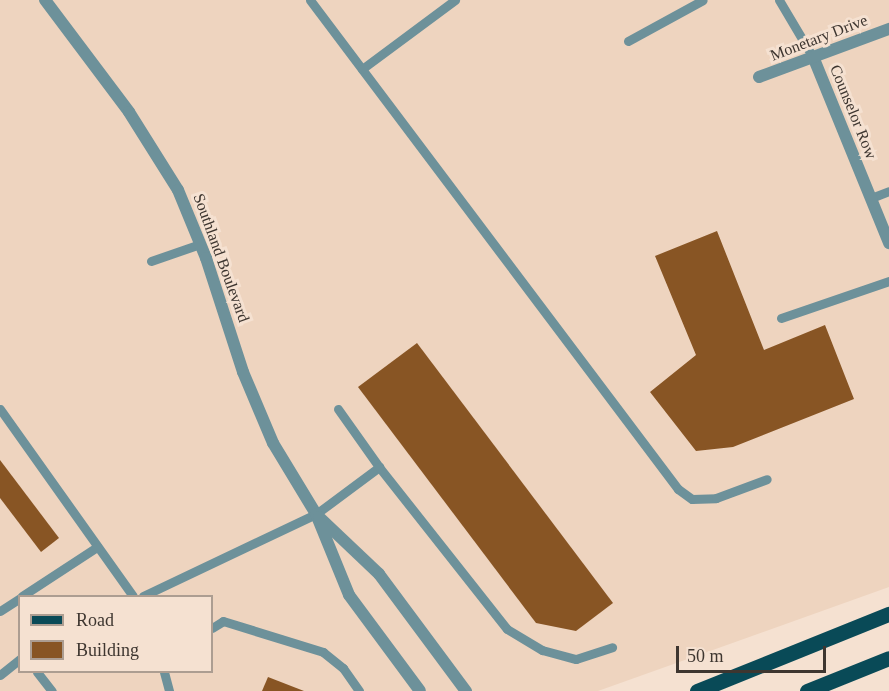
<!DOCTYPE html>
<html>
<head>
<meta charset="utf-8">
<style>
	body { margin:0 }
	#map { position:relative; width:889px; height:691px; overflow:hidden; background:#f5e1d1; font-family:Georgia,serif }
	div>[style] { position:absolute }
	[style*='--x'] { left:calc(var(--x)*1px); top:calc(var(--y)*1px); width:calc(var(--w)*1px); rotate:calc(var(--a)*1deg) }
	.built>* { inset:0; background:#eed4bf }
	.building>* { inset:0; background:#885524 }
	.service>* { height:9px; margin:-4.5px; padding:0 4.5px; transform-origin:4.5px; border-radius:4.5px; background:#6d919a }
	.minor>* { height:12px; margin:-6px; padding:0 6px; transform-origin:6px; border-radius:6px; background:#6d919a }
	.tertiary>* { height:12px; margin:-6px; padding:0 6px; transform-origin:6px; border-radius:6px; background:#6d919a }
	.primary>* { height:15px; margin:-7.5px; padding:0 7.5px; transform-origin:7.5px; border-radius:7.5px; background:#094a57 }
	span { translate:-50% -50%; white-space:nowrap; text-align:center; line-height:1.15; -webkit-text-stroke:6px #f5e1d1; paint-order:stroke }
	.street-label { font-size:16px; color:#3e3630 }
	.legend { position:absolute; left:18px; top:595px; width:195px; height:78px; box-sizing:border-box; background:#f5e1d1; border:2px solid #ac9d91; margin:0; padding:8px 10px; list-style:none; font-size:18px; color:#3e3630 }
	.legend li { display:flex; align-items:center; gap:12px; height:30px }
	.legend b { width:30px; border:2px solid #ac9d91 }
	.scale { position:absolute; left:676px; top:646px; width:150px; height:27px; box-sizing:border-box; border:3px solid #3e3630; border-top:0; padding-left:8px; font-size:18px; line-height:21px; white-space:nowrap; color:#3e3630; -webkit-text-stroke:4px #f5e1d1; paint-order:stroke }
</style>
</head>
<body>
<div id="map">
	<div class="built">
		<i style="clip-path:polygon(evenodd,0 0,889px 0,889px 587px,598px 691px,0 691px,0 0,20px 596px,212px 596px,212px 672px,20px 672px,20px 596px)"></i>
	</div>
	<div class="building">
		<i style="clip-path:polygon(717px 231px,764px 350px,825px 325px,854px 399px,733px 447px,696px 451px,650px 392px,696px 355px,655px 256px)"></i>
		<i style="clip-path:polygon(417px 343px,613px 603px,576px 631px,536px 623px,358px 387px)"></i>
		<i style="clip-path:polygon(0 460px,59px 538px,41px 552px,0 498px)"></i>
		<i style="clip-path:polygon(268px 677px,304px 691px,262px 691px)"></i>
	</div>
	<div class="service">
		<i style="--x:310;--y:0;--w:612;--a:53.04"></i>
		<i style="--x:678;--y:489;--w:17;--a:36"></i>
		<i style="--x:692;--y:499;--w:24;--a:-2"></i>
		<i style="--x:716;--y:498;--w:54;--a:-20.4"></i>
		<i style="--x:779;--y:0;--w:69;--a:59.3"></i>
		<i style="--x:628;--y:41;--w:85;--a:-28.7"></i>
		<i style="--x:362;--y:69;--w:116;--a:-36.6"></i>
		<i style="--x:871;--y:198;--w:19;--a:-21"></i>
		<i style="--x:151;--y:261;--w:52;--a:-19.1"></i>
		<i style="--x:781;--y:318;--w:114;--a:-18.9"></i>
		<i style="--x:0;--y:409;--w:229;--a:54.6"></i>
		<i style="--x:338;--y:409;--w:71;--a:54.7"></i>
		<i style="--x:22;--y:596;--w:90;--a:-33.2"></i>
		<i style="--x:143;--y:596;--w:191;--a:-25.4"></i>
		<i style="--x:316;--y:514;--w:79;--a:-36.7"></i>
		<i style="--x:379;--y:467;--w:206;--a:51.7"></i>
		<i style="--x:507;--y:629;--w:41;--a:31"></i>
		<i style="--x:542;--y:650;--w:35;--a:15"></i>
		<i style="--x:576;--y:659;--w:38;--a:-18"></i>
		<i style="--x:0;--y:611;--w:24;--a:-33"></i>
		<i style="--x:212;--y:628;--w:13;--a:-32"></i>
		<i style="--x:223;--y:621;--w:105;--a:17.2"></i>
		<i style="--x:323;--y:652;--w:26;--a:39"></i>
		<i style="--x:343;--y:668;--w:28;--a:55"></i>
		<i style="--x:37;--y:672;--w:24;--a:52"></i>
		<i style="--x:164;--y:672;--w:20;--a:75"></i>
		<i style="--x:0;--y:675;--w:26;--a:-39"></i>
	</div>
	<div class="minor">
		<i style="--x:814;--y:59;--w:199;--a:67.8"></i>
		<i style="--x:759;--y:77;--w:139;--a:-20.3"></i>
	</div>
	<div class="tertiary">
		<i style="--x:45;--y:0;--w:140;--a:53.1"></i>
		<i style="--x:129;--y:112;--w:92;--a:57.9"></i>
		<i style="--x:178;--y:190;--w:74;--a:67.6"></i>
		<i style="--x:206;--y:258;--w:120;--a:72"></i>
		<i style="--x:243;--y:372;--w:77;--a:67.1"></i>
		<i style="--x:273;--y:443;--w:83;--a:58.8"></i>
		<i style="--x:316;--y:514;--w:87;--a:67.8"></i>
		<i style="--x:349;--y:595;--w:119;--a:53.5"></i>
		<i style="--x:319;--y:517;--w:83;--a:43.5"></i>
		<i style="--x:379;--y:574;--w:146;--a:53.4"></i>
	</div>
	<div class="primary">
		<i style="--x:697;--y:691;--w:207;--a:-21.9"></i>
		<i style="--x:807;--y:691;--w:88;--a:-21.9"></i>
	</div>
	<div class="street-label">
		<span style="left:819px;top:38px;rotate:-21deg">Monetary Drive</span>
		<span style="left:853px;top:112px;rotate:68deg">Counselor Row</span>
		<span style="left:221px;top:258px;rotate:70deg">Southland Boulevard</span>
	</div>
	<ul class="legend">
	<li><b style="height:8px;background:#094a57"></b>Road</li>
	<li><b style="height:16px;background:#885524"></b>Building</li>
	</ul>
	<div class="scale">50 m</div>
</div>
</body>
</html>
